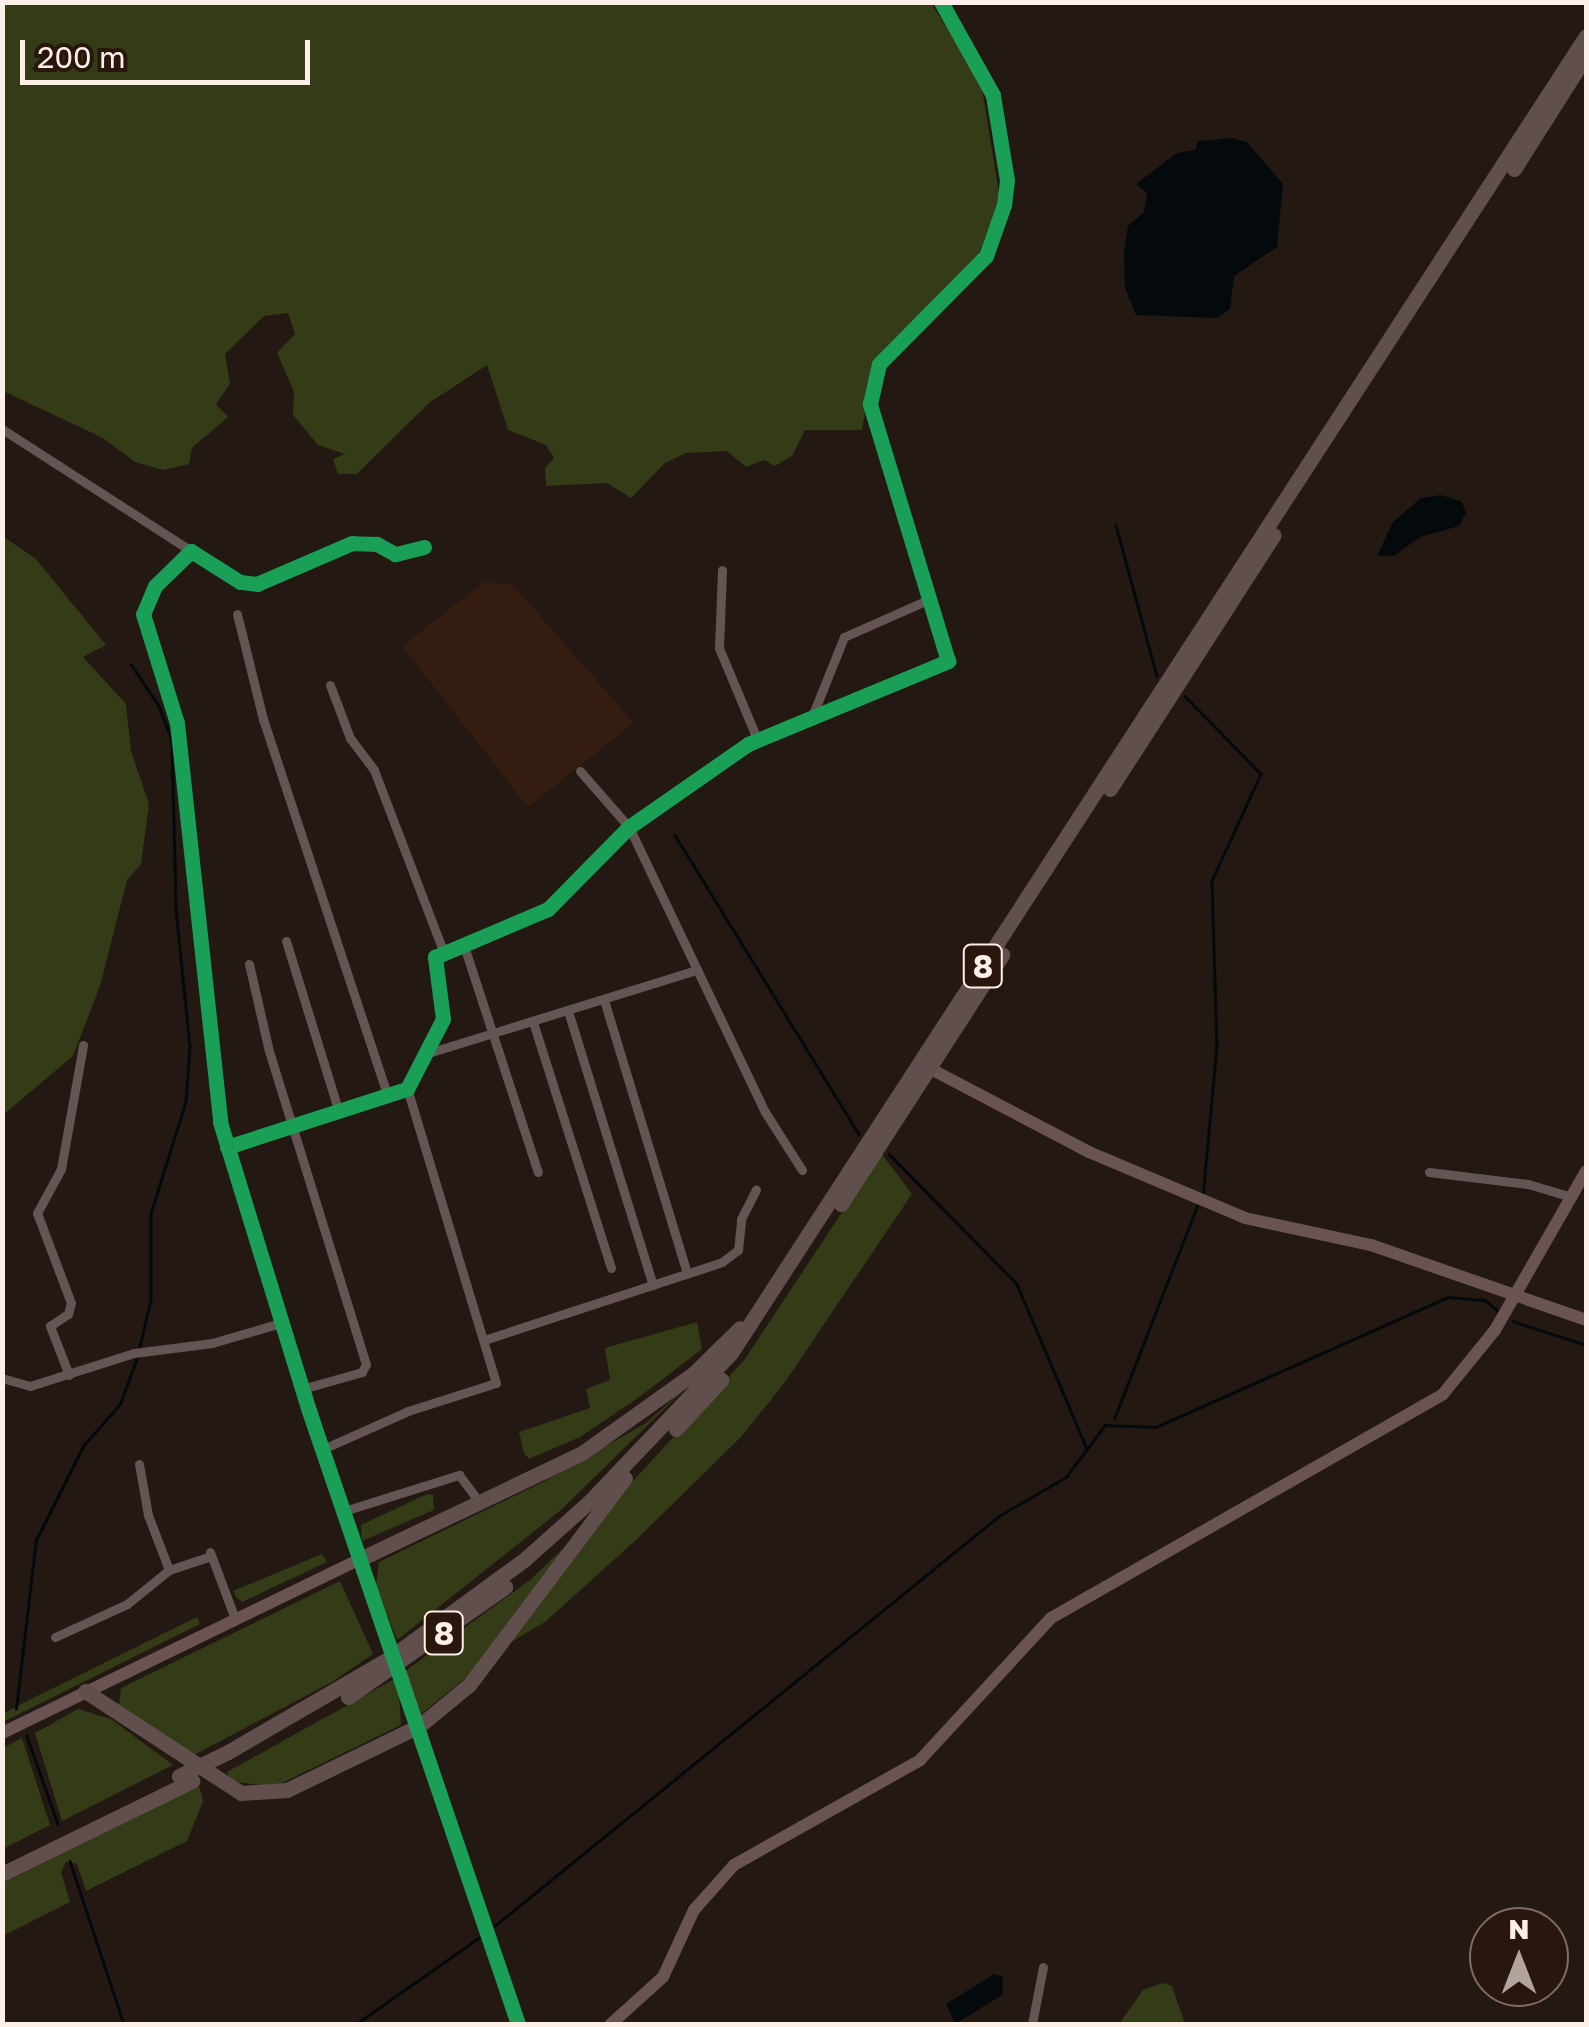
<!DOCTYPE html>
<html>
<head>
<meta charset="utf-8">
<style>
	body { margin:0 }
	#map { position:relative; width:1589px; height:2027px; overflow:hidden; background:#231812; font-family:"Golos Text",sans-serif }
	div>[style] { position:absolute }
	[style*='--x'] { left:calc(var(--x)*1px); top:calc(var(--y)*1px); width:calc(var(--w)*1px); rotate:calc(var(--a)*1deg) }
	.built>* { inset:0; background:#341c10 }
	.green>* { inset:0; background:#333b17 }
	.water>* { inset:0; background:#040a0c }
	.stream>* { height:2.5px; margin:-1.25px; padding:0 1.25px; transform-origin:1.25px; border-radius:1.25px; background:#040a0c }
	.street>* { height:9px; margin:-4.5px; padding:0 4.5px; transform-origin:4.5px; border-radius:4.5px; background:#645453 }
	.secondary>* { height:12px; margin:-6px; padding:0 6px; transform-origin:6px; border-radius:6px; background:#695453 }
	.highway>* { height:15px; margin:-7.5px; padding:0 7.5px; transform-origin:7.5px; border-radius:7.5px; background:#614f4e }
	.highway-bridge>* { height:15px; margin:-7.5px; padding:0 7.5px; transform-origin:7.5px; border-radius:7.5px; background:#614f4e }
	.cycleway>* { height:15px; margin:-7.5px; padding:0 7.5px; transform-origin:7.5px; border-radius:7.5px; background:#1a9f57 }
	span { translate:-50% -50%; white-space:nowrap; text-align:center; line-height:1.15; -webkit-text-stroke:9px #29160c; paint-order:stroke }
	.shield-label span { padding:2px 8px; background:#29160c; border:2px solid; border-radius:8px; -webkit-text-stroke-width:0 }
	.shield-label { font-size:32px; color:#fef0e9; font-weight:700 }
	.frame { position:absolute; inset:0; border:5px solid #fef0e9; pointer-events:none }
	.north { position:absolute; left:1469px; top:1907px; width:100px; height:100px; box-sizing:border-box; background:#29160c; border:2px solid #7e6d64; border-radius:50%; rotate:0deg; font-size:28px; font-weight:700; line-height:40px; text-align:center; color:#fef0e9 }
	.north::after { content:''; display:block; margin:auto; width:35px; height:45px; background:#b1a49e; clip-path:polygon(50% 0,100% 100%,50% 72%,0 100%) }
	.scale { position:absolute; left:20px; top:40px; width:290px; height:45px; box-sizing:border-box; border:5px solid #fef0e9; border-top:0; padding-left:12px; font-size:30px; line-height:35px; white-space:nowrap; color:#fef0e9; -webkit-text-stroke:8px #29160c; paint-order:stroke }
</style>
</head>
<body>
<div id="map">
	<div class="built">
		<i style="clip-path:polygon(484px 582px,513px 585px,634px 723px,528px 807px,402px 646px)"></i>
	</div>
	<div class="green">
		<i style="clip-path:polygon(2px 3px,931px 3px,981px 82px,1000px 199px,978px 256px,874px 361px,862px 430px,805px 430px,792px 456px,775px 466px,764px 460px,746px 467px,727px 451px,686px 453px,665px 463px,631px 498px,607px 483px,546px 486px,545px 468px,554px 458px,546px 445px,508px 430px,487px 365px,429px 403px,357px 474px,338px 474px,333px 459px,345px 454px,318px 445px,293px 415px,294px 392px,277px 353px,295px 334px,288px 313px,264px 316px,225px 354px,230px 384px,216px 404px,228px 417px,192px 448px,189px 464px,163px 470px,135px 462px,103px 438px,3px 391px)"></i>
		<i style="clip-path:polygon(3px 528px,4px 537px,36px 559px,106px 645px,83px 657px,126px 704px,131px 751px,149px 804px,141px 864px,127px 880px,100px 986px,73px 1056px,3px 1115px)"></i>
		<i style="clip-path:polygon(881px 1153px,912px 1194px,785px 1382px,742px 1436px,636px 1540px,545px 1622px,504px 1646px,633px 1481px,745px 1359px)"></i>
		<i style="clip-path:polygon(697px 1322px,702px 1349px,638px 1398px,580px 1437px,529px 1459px,524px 1453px,519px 1432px,590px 1408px,586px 1389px,610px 1380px,605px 1348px)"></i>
		<i style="clip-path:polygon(696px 1378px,561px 1510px,397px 1640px,376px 1585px,379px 1562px,543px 1482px,646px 1423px)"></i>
		<i style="clip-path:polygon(427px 1494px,433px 1495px,434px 1510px,362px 1541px,361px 1525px)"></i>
		<i style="clip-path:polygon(591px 1522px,467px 1677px,421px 1714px,404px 1672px,530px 1580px)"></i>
		<i style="clip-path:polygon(322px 1554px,327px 1562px,242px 1602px,236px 1597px,233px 1591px)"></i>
		<i style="clip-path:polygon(340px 1581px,373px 1654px,332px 1682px,194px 1755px,119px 1706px,121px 1688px)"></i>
		<i style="clip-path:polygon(197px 1617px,200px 1624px,3px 1722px,3px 1714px,19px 1705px)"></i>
		<i style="clip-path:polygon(398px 1677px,401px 1725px,274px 1787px,230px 1781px,227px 1772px)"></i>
		<i style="clip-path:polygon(78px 1709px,111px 1719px,173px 1765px,62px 1821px,35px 1733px)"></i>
		<i style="clip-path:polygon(22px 1738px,50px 1825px,3px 1849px,3px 1748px)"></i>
		<i style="clip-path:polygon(199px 1786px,203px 1801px,187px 1841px,86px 1891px,77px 1864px,66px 1862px,61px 1872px,70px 1902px,3px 1936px,3px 1883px)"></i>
		<i style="clip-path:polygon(1163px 1983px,1172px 1986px,1185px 2024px,1119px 2024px,1143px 1990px)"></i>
	</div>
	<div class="water">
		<i style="clip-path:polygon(1232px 138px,1247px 142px,1283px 184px,1277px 247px,1234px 276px,1230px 309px,1218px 318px,1136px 315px,1125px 288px,1124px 251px,1128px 226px,1144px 212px,1147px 193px,1136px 184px,1177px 153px,1195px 150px,1198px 141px)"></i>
		<i style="clip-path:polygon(1441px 495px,1462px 502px,1466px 513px,1459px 526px,1420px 537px,1394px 556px,1377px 556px,1393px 522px,1421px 498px)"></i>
		<i style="clip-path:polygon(994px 1974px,1003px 1977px,1002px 1995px,955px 2024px,946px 2004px)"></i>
	</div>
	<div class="stream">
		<i style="--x:1116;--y:525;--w:156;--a:74.8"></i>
		<i style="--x:131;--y:664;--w:50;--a:56.3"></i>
		<i style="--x:159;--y:706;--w:36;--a:69"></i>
		<i style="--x:172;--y:740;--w:169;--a:88.6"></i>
		<i style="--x:176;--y:909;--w:138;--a:84.2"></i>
		<i style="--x:190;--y:1046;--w:56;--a:94.1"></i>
		<i style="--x:186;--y:1102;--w:117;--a:107.4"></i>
		<i style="--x:151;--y:1214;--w:86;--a:90"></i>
		<i style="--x:151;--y:1300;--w:48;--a:103.2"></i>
		<i style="--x:1185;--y:696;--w:109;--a:45.7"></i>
		<i style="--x:1261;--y:774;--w:118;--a:114.6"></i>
		<i style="--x:1212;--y:881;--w:165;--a:88.3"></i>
		<i style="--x:1217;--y:1046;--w:151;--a:95.3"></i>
		<i style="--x:675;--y:835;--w:351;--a:58.4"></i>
		<i style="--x:889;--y:1154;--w:182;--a:45.4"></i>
		<i style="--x:1017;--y:1284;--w:179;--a:67"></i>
		<i style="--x:1513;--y:1321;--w:77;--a:18.2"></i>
		<i style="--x:1114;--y:1419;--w:232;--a:-68.7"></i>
		<i style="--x:16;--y:1709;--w:170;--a:-83.3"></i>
		<i style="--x:36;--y:1540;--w:105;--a:-63.4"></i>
		<i style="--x:83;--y:1446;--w:56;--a:-48.6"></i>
		<i style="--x:120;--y:1404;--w:52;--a:-69.8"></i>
		<i style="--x:27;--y:1736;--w:93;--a:70.6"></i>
		<i style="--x:70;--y:1861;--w:172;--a:71.7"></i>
		<i style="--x:492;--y:1928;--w:653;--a:-39.1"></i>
		<i style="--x:999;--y:1516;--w:78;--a:-30.2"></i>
		<i style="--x:1066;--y:1477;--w:65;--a:-53.1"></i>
		<i style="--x:1105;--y:1425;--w:51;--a:2.2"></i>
		<i style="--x:1156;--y:1427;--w:320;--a:-24"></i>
		<i style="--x:1448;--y:1297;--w:37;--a:5"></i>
		<i style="--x:1485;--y:1300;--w:17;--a:40"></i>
		<i style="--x:356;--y:2024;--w:153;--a:-35.1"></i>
	</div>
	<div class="street">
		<i style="--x:2;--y:429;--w:225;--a:32.8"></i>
		<i style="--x:722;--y:570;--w:78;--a:92.2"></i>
		<i style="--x:719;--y:648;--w:99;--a:67.3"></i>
		<i style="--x:237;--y:614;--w:108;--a:76.1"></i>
		<i style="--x:263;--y:719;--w:398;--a:71.7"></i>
		<i style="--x:330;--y:685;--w:57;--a:69.3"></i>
		<i style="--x:350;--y:738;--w:40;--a:53"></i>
		<i style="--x:374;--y:770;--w:194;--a:69.1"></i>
		<i style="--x:813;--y:714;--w:83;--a:-68.1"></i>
		<i style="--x:844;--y:637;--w:96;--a:-23.9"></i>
		<i style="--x:580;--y:771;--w:74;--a:48.8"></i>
		<i style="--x:629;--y:827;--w:316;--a:64.5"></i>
		<i style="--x:765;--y:1112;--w:69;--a:57.5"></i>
		<i style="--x:286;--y:941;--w:179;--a:72.8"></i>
		<i style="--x:463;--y:943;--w:241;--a:71.9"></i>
		<i style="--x:249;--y:964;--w:89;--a:77.1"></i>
		<i style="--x:269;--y:1051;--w:328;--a:72.8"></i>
		<i style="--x:366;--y:1364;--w:9;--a:117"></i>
		<i style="--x:362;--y:1372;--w:62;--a:164.2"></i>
		<i style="--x:604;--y:1000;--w:286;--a:73.1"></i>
		<i style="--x:568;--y:1011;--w:287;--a:72.8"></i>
		<i style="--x:533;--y:1022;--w:258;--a:72.4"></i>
		<i style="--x:425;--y:1054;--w:285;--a:-17.2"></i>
		<i style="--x:227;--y:1147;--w:189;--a:-17.9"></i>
		<i style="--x:407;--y:1089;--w:79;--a:-62.8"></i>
		<i style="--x:443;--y:1019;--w:63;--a:-97.4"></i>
		<i style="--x:435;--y:957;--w:123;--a:-23"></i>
		<i style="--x:548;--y:909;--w:115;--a:-45.4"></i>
		<i style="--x:629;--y:827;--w:145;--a:-34.9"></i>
		<i style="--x:748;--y:744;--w:217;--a:-22.5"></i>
		<i style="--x:948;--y:661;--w:269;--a:-106.9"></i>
		<i style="--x:870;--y:404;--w:41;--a:-77.3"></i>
		<i style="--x:879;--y:364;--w:152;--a:-45.3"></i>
		<i style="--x:986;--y:256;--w:54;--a:-70.6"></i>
		<i style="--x:1004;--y:205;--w:25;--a:-83"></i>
		<i style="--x:1007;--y:180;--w:86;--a:-99.4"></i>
		<i style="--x:993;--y:95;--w:107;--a:-119.2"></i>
		<i style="--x:1429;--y:1172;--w:100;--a:6.9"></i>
		<i style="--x:1528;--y:1184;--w:46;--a:16.5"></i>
		<i style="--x:484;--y:1340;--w:250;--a:-18.1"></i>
		<i style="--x:722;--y:1262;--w:20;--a:-37"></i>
		<i style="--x:738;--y:1250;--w:31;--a:-84"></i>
		<i style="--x:741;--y:1219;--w:33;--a:-63"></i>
		<i style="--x:69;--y:1375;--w:53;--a:-111.2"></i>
		<i style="--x:50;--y:1326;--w:22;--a:-34"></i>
		<i style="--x:68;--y:1314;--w:11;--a:-75"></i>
		<i style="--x:71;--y:1303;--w:96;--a:-110.7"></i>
		<i style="--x:37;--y:1213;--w:50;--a:-61.4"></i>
		<i style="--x:61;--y:1169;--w:126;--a:-79.9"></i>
		<i style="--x:2;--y:1378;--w:29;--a:16"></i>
		<i style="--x:30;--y:1386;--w:109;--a:-17.6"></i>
		<i style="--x:134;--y:1353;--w:79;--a:-7.3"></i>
		<i style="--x:212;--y:1343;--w:72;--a:-16.2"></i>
		<i style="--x:323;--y:1449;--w:93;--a:-24.1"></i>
		<i style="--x:408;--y:1411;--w:92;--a:-17.7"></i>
		<i style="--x:496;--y:1383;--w:307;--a:-106.8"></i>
		<i style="--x:139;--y:1464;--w:52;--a:80"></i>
		<i style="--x:148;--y:1515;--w:59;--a:69.1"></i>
		<i style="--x:344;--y:1511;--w:121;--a:-17.4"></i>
		<i style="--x:459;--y:1475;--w:34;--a:53"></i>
		<i style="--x:210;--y:1552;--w:72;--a:69.5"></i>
		<i style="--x:360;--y:1559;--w:459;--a:-107.8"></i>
		<i style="--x:220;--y:1122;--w:401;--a:-96.2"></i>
		<i style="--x:177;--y:723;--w:114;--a:-107.3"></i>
		<i style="--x:143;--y:614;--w:30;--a:-67"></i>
		<i style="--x:155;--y:586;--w:50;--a:-44.2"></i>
		<i style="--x:191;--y:551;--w:58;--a:32.3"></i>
		<i style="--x:240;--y:582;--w:17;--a:7"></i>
		<i style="--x:257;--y:584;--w:103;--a:-23.3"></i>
		<i style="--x:352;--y:543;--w:25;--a:2"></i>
		<i style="--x:377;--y:544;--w:21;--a:29"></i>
		<i style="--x:395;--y:554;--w:30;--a:-14"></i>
		<i style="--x:55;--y:1637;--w:79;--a:-24.6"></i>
		<i style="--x:127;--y:1604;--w:54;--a:-39"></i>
		<i style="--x:169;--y:1570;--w:44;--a:-18.4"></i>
		<i style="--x:1032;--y:2024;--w:58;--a:-79.1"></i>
	</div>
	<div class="secondary">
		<i style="--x:929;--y:1068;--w:181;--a:27.7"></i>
		<i style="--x:1089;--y:1152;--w:169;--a:22.9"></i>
		<i style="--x:1245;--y:1218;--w:129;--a:12.1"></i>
		<i style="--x:1371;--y:1245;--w:228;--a:19.2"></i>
		<i style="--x:401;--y:1673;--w:370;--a:71.6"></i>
		<i style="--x:2;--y:1733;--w:398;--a:-25.9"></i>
		<i style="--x:360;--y:1559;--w:96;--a:70.4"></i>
		<i style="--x:611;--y:2024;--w:70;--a:-42.1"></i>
		<i style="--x:663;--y:1977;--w:74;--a:-65.2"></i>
		<i style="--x:694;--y:1910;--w:60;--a:-48.4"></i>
		<i style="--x:734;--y:1865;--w:214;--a:-29.4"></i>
		<i style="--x:920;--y:1760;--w:193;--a:-47.3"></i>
		<i style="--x:1051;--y:1618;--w:451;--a:-29.7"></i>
		<i style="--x:1443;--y:1394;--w:82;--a:-50.9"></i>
		<i style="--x:1495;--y:1330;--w:183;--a:-60.2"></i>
	</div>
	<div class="highway">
		<i style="--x:1514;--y:169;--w:133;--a:-57.6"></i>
		<i style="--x:1110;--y:789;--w:302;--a:-57.2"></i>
		<i style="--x:841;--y:1204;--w:297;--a:-57.1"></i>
		<i style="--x:676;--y:1429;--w:67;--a:-47.4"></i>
		<i style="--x:360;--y:1559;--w:246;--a:-25.5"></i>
		<i style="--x:582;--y:1453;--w:138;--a:-35.5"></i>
		<i style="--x:694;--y:1373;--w:64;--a:-44.4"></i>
		<i style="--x:85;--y:1691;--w:186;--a:33.2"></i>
		<i style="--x:241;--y:1793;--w:46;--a:-3.7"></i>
		<i style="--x:287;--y:1790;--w:147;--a:-25.9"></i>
		<i style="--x:419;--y:1726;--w:65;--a:-39.4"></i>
		<i style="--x:469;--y:1685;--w:259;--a:-53"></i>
		<i style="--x:348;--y:1697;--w:192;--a:-35"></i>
		<i style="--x:228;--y:1752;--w:185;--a:-30.2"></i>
		<i style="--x:388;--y:1659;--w:170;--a:-36.1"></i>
		<i style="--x:525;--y:1559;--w:87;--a:-41.7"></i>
		<i style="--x:590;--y:1501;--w:204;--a:-46.4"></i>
		<i style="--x:731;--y:1353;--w:1570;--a:-57.01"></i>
		<i style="--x:2;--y:1874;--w:212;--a:-26.1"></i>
	</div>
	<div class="highway-bridge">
		<i style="--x:179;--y:1776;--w:55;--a:-26.1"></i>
	</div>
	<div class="cycleway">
		<i style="--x:424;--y:547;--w:30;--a:166"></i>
		<i style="--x:395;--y:554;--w:21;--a:-151"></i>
		<i style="--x:377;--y:544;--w:25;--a:-178"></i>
		<i style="--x:352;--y:543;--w:103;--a:156.7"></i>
		<i style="--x:257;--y:584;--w:17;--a:-173"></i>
		<i style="--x:240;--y:582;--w:58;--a:-147.7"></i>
		<i style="--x:191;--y:551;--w:50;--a:135.8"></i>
		<i style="--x:155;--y:586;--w:30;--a:113"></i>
		<i style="--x:143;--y:614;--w:114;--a:72.7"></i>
		<i style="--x:177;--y:723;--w:401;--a:83.8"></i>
		<i style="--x:220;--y:1122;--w:302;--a:72.9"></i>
		<i style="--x:309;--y:1411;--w:648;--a:71.17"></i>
		<i style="--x:227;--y:1147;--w:189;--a:-17.9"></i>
		<i style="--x:407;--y:1089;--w:79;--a:-62.8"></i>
		<i style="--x:443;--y:1019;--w:63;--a:-97.4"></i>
		<i style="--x:435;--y:957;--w:123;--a:-23"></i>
		<i style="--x:548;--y:909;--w:115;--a:-45.4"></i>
		<i style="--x:629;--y:827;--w:145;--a:-34.9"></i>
		<i style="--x:748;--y:744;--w:217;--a:-22.5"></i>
		<i style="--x:948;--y:661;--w:269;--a:-106.9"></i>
		<i style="--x:870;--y:404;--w:41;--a:-77.3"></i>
		<i style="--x:879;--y:364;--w:152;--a:-45.3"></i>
		<i style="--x:986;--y:256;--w:54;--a:-70.6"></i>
		<i style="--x:1004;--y:205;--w:25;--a:-83"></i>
		<i style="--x:1007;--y:180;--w:86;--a:-99.4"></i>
		<i style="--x:993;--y:95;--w:107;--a:-119.2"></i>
	</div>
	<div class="shield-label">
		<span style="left:983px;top:966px">8</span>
		<span style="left:444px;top:1633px">8</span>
	</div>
	<div class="frame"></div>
	<div class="north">N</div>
	<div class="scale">200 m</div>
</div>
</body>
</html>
